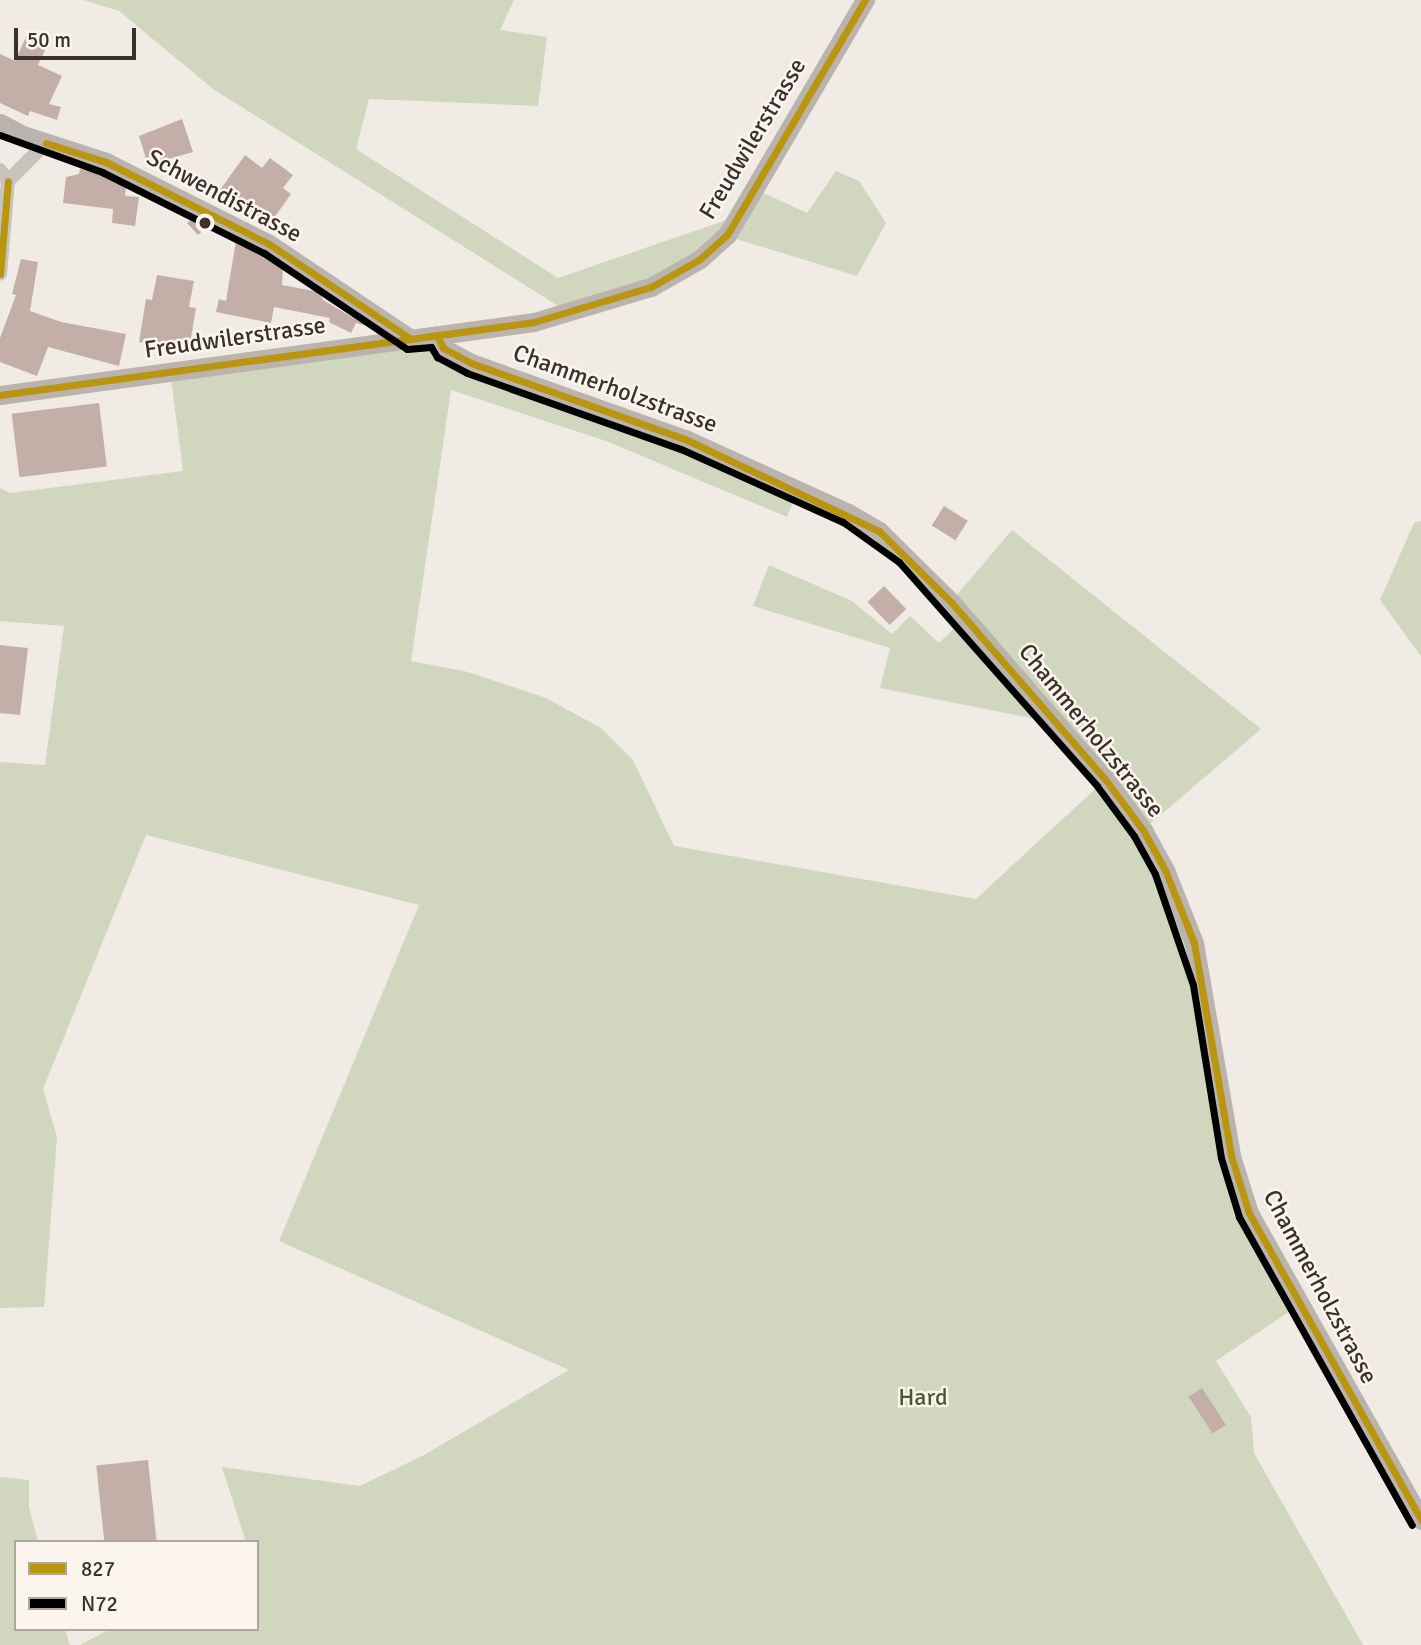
<!DOCTYPE html>
<html>
<head>
<meta charset="utf-8">
<style>
	body { margin:0 }
	#map { position:relative; width:1421px; height:1645px; overflow:hidden; background:#f0ebe5; font-family:Signika,sans-serif }
	div>[style] { position:absolute }
	[style*='--x'] { left:calc(var(--x)*1px); top:calc(var(--y)*1px); width:calc(var(--w)*1px); rotate:calc(var(--a)*1deg) }
	.green>* { inset:0; background:#d1d6bf }
	.building>* { inset:0; background:#c3afa7; transform-origin:0 0 }
	.street>* { height:14px; margin:-7px; padding:0 7px; transform-origin:7px; border-radius:7px; background:#c9c3be }
	.secondary>* { height:19px; margin:-9.5px; padding:0 9.5px; transform-origin:9.5px; border-radius:9.5px; background:#bab3ae }
	.bus-1>* { height:7px; margin:-3.5px; padding:0 3.5px; transform-origin:3.5px; border-radius:3.5px; background:#ba950f }
	.bus-2>* { height:7px; margin:-3.5px; padding:0 3.5px; transform-origin:3.5px; border-radius:3.5px; background:#000 }
	.dots>* { width:19px; height:19px; translate:-50% -50%; box-sizing:border-box; border:4px solid #fbf5ee; border-radius:50% }
	span { translate:-50% -50%; white-space:nowrap; text-align:center; line-height:1.15; -webkit-text-stroke:5px #fbf5ee; paint-order:stroke }
	.street-label { font-size:24px; color:#3b302b }
	.park-label { font-size:24px; color:#4a5a2e }
	.legend { position:absolute; left:14px; top:1540px; width:245px; height:91px; box-sizing:border-box; background:#fbf5ee; border:2px solid #aea6a0; margin:0; padding:9px 12px; list-style:none; font-size:21px; color:#3b302b }
	.legend li { display:flex; align-items:center; gap:14px; height:35px }
	.legend b { width:35px; border:2px solid #aea6a0 }
	.scale { position:absolute; left:14px; top:28px; width:122px; height:32px; box-sizing:border-box; border:4px solid #3b302b; border-top:0; padding-left:9px; font-size:21px; line-height:24px; white-space:nowrap; color:#3b302b; -webkit-text-stroke:5px #fbf5ee; paint-order:stroke }
</style>
</head>
<body>
<div id="map">
	<div class="green">
		<i style="clip-path:polygon(84px 0,514px 0,500px 30px,547px 37px,538px 106px,369px 99px,356px 149px,558px 278px,741px 215px,757px 190px,807px 213px,836px 171px,859px 181px,886px 223px,857px 276px,727px 236px,700px 259px,571px 314px,213px 89px,119px 11px)"></i>
		<i style="clip-path:polygon(408px 344px,455px 355px,798px 489px,787px 517px,606px 441px,451px 390px,411px 661px,468px 672px,546px 698px,601px 728px,633px 760px,674px 846px,976px 899px,1105px 780px,1056px 723px,880px 688px,890px 648px,753px 606px,769px 565px,852px 601px,892px 634px,910px 616px,939px 643px,965px 618px,951px 602px,1012px 530px,1261px 729px,1143px 830px,1179px 904px,1231px 1156px,1299px 1305px,1216px 1361px,1251px 1417px,1254px 1453px,1363px 1645px,80px 1645px,110px 1629px,257px 1629px,257px 1542px,246px 1542px,222px 1467px,360px 1486px,424px 1455px,569px 1370px,279px 1241px,419px 905px,146px 835px,43px 1089px,57px 1137px,44px 1307px,0 1308px,0 762px,45px 765px,64px 626px,0 621px,0 488px,10px 493px,183px 471px,170px 371px)"></i>
		<i style="clip-path:polygon(1421px 521px,1421px 656px,1380px 600px,1414px 523px)"></i>
		<i style="clip-path:polygon(0 1477px,29px 1480px,29px 1507px,38px 1542px,16px 1542px,16px 1629px,65px 1629px,70px 1645px,0 1645px)"></i>
	</div>
	<div class="building">
		<i style="clip-path:polygon(26px 37px,47px 46px,38px 65px,62px 76px,49px 104px,61px 107px,57px 120px,30px 111px,28px 116px,0 103px,0 54px,15px 61px)"></i>
		<i style="clip-path:polygon(182px 119px,193px 152px,148px 165px,139px 136px)"></i>
		<i style="clip-path:polygon(245px 155px,262px 168px,270px 158px,293px 175px,283px 188px,291px 194px,269px 225px,220px 190px)"></i>
		<i style="clip-path:polygon(80px 169px,101px 173px,126px 186px,125px 196px,139px 197px,135px 226px,112px 223px,113px 209px,63px 203px,66px 177px,79px 174px)"></i>
		<i style="clip-path:polygon(192px 219px,207px 227px,198px 235px,187px 223px)"></i>
		<i style="clip-path:polygon(236px 241px,283px 268px,282px 285px,319px 292px,323px 300px,367px 326px,356px 323px,351px 333px,329px 322px,330px 318px,274px 307px,271px 323px,216px 312px,219px 299px,226px 301px)"></i>
		<i style="clip-path:polygon(21px 259px,38px 262px,30px 311px,61px 322px,126px 334px,119px 366px,48px 347px,37px 376px,0 362px,0 338px,16px 295px,12px 294px)"></i>
		<i style="clip-path:polygon(157px 275px,194px 281px,189px 307px,196px 308px,189px 350px,139px 342px,146px 299px,152px 300px)"></i>
		<i style="left:99px;top:403px;width:64px;height:88px;rotate:83deg"></i>
		<i style="left:944px;top:506px;width:28px;height:23px;rotate:32deg"></i>
		<i style="left:884px;top:586px;width:32px;height:23px;rotate:46deg"></i>
		<i style="clip-path:polygon(0 645px,28px 648px,20px 715px,0 713px)"></i>
		<i style="left:1202px;top:1388px;width:44px;height:16px;rotate:57deg"></i>
		<i style="left:148px;top:1460px;width:82px;height:52px;rotate:84deg"></i>
	</div>
	<div class="street">
		<i style="--x:0;--y:170;--w:14;--a:54"></i>
		<i style="--x:8;--y:181;--w:93;--a:94.9"></i>
		<i style="--x:8;--y:181;--w:54;--a:-45"></i>
	</div>
	<div class="secondary">
		<i style="--x:0;--y:123;--w:26;--a:28"></i>
		<i style="--x:23;--y:135;--w:87;--a:18"></i>
		<i style="--x:106;--y:162;--w:182;--a:26.7"></i>
		<i style="--x:269;--y:244;--w:171;--a:33.8"></i>
		<i style="--x:437;--y:335;--w:14;--a:65"></i>
		<i style="--x:443;--y:348;--w:32;--a:28"></i>
		<i style="--x:471;--y:363;--w:227;--a:19.6"></i>
		<i style="--x:685;--y:439;--w:179;--a:24.4"></i>
		<i style="--x:848;--y:513;--w:36;--a:30"></i>
		<i style="--x:879;--y:531;--w:101;--a:44.6"></i>
		<i style="--x:951;--y:602;--w:235;--a:49"></i>
		<i style="--x:1105;--y:779;--w:64;--a:53.3"></i>
		<i style="--x:1143;--y:830;--w:46;--a:61.2"></i>
		<i style="--x:1165;--y:870;--w:79;--a:68.3"></i>
		<i style="--x:1194;--y:943;--w:216;--a:80.1"></i>
		<i style="--x:1231;--y:1156;--w:60;--a:72.5"></i>
		<i style="--x:1249;--y:1213;--w:352;--a:60.7"></i>
		<i style="--x:0;--y:395;--w:539;--a:-7.78"></i>
		<i style="--x:534;--y:322;--w:122;--a:-16.7"></i>
		<i style="--x:651;--y:287;--w:56;--a:-29.7"></i>
		<i style="--x:700;--y:259;--w:36;--a:-42"></i>
		<i style="--x:727;--y:235;--w:273;--a:-59.6"></i>
	</div>
	<div class="bus-1">
		<i style="--x:46;--y:143;--w:63;--a:17.6"></i>
		<i style="--x:106;--y:162;--w:182;--a:26.7"></i>
		<i style="--x:269;--y:244;--w:171;--a:33.8"></i>
		<i style="--x:0;--y:274;--w:93;--a:-85.1"></i>
		<i style="--x:437;--y:335;--w:14;--a:65"></i>
		<i style="--x:443;--y:348;--w:32;--a:28"></i>
		<i style="--x:471;--y:363;--w:227;--a:19.6"></i>
		<i style="--x:685;--y:439;--w:215;--a:25.4"></i>
		<i style="--x:879;--y:531;--w:101;--a:44.6"></i>
		<i style="--x:951;--y:602;--w:235;--a:49"></i>
		<i style="--x:1105;--y:779;--w:64;--a:53.3"></i>
		<i style="--x:1143;--y:830;--w:46;--a:61.2"></i>
		<i style="--x:1165;--y:870;--w:79;--a:68.3"></i>
		<i style="--x:1194;--y:943;--w:216;--a:80.1"></i>
		<i style="--x:1231;--y:1156;--w:60;--a:72.5"></i>
		<i style="--x:1249;--y:1213;--w:352;--a:60.7"></i>
		<i style="--x:0;--y:395;--w:539;--a:-7.78"></i>
		<i style="--x:534;--y:322;--w:122;--a:-16.7"></i>
		<i style="--x:651;--y:287;--w:56;--a:-29.7"></i>
		<i style="--x:700;--y:259;--w:36;--a:-42"></i>
		<i style="--x:727;--y:235;--w:273;--a:-59.6"></i>
	</div>
	<div class="bus-2">
		<i style="--x:0;--y:135;--w:109;--a:19.9"></i>
		<i style="--x:102;--y:172;--w:181;--a:26.6"></i>
		<i style="--x:264;--y:253;--w:172;--a:33.9"></i>
		<i style="--x:407;--y:349;--w:24;--a:-5"></i>
		<i style="--x:431;--y:347;--w:12;--a:59"></i>
		<i style="--x:437;--y:357;--w:34;--a:28"></i>
		<i style="--x:467;--y:373;--w:227;--a:19.6"></i>
		<i style="--x:681;--y:449;--w:178;--a:24.3"></i>
		<i style="--x:843;--y:522;--w:69;--a:35.5"></i>
		<i style="--x:899;--y:562;--w:299;--a:48.5"></i>
		<i style="--x:1097;--y:786;--w:62;--a:53.5"></i>
		<i style="--x:1134;--y:836;--w:43;--a:61.1"></i>
		<i style="--x:1155;--y:874;--w:117;--a:71.1"></i>
		<i style="--x:1193;--y:985;--w:175;--a:80.8"></i>
		<i style="--x:1221;--y:1158;--w:62;--a:73"></i>
		<i style="--x:1239;--y:1217;--w:353;--a:60.7"></i>
	</div>
	<div class="dots">
		<i style="left:205px;top:223px;background:#3b302b"></i>
	</div>
	<div class="street-label">
		<span style="left:753px;top:139px;rotate:-59deg">Freudwilerstrasse</span>
		<span style="left:224px;top:196px;rotate:28deg">Schwendistrasse</span>
		<span style="left:235px;top:338px;rotate:-8deg">Freudwilerstrasse</span>
		<span style="left:615px;top:389px;rotate:20deg">Chammerholzstrasse</span>
		<span style="left:1091px;top:731px;rotate:51deg">Chammerholzstrasse</span>
		<span style="left:1320px;top:1287px;rotate:62deg">Chammerholzstrasse</span>
	</div>
	<div class="park-label">
		<span style="left:923px;top:1398px">Hard</span>
	</div>
	<ul class="legend">
	<li><b style="height:9px;background:#ba950f"></b>827</li>
	<li><b style="height:9px;background:#000"></b>N72</li>
	</ul>
	<div class="scale">50 m</div>
</div>
</body>
</html>
